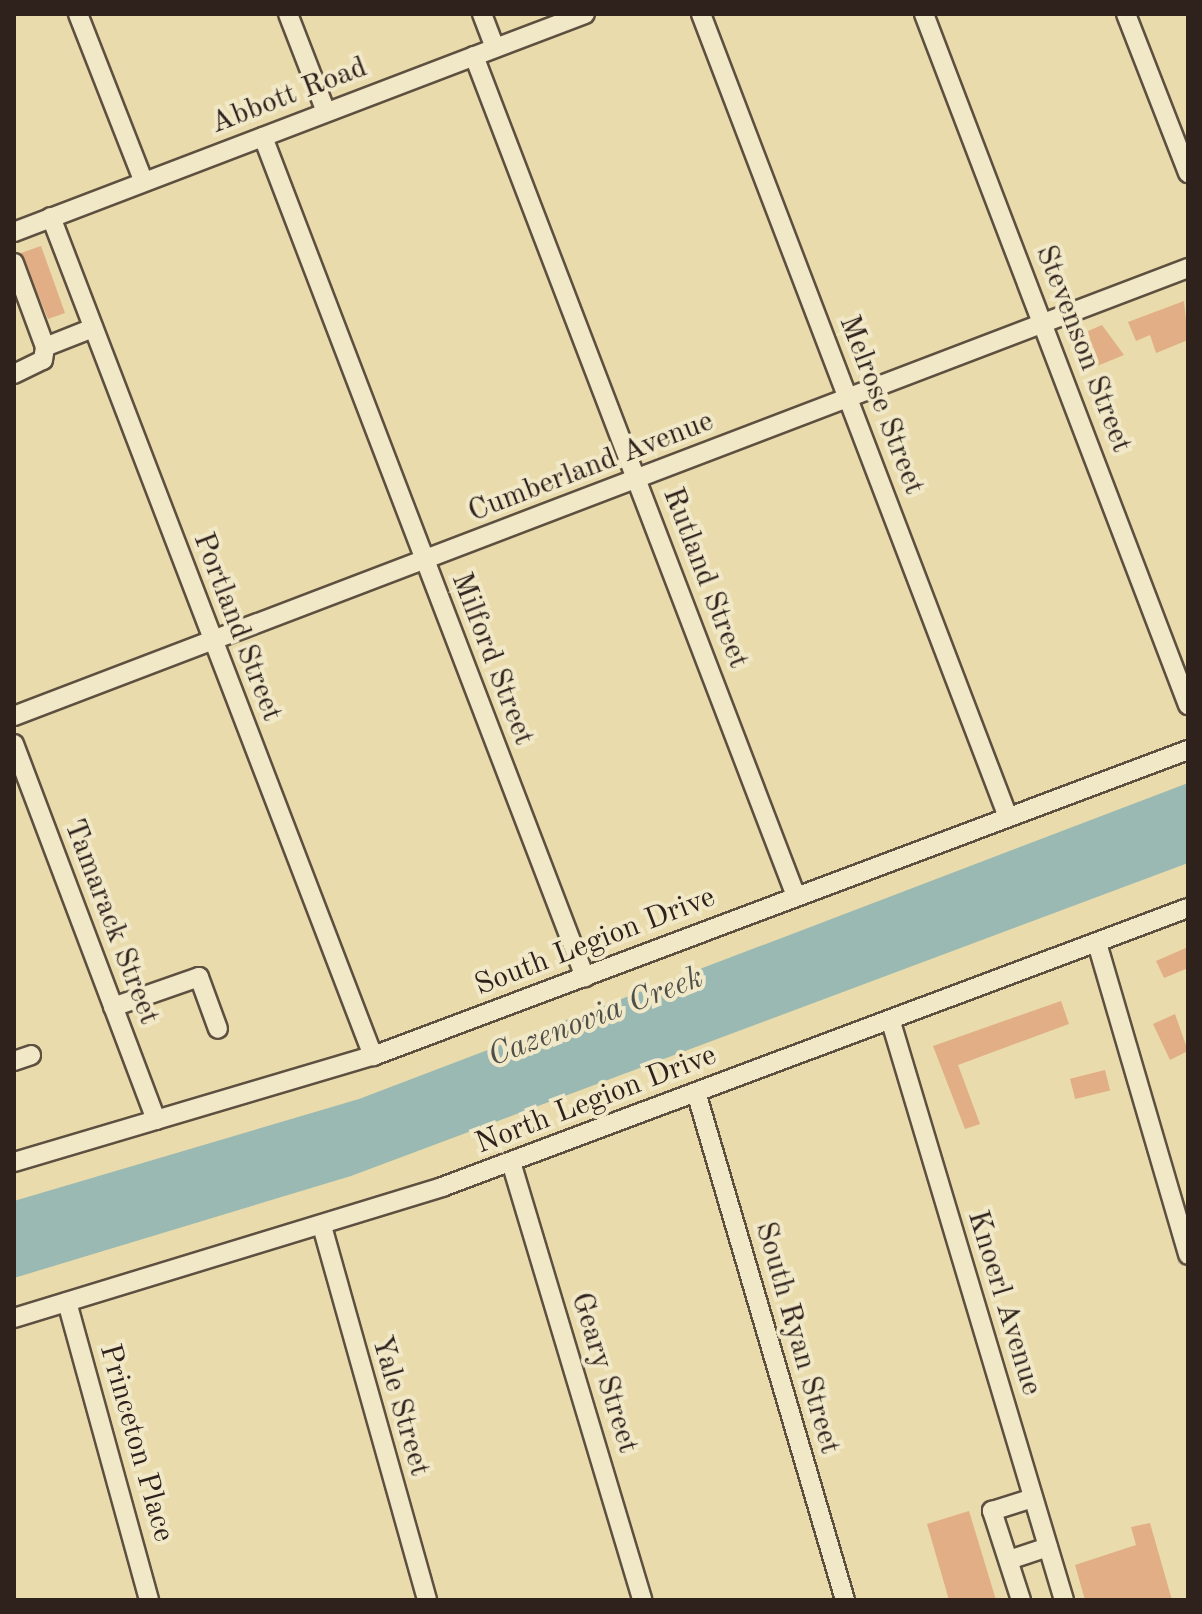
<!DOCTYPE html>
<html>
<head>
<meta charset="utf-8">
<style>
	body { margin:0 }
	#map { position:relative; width:1202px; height:1614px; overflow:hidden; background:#e9dbab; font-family:"Old Standard TT",serif }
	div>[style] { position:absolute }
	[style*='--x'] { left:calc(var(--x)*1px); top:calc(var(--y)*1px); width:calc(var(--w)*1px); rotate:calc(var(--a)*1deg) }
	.water>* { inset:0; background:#9ab9b3 }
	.building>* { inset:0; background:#e2ae85; transform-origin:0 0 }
	.roads { filter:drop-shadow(2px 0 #5e5040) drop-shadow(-2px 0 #5e5040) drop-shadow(0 2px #5e5040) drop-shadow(0 -2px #5e5040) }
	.minor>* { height:18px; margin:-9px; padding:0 9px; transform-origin:9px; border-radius:9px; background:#f1e8c8 }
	span { translate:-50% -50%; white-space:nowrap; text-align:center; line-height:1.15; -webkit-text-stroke:8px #f1e8c8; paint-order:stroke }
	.street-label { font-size:30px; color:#2f211c }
	.water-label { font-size:32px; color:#4f4f49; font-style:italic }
	.frame { position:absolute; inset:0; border:16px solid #2f211c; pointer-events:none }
</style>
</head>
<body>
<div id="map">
	<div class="water">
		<i style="clip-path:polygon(1188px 783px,1188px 863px,351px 1176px,14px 1278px,14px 1201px,359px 1099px)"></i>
	</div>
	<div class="building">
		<i style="clip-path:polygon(41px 246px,65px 313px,48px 319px,21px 253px)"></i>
		<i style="clip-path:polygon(1184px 301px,1188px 340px,1156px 353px,1150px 335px,1136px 341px,1128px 322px)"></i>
		<i style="clip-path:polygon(1102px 325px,1124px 355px,1097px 366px,1088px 331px)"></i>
		<i style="clip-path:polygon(1188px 947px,1188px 968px,1164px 978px,1156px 961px)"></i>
		<i style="clip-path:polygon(1061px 1001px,1069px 1024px,958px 1065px,980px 1124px,965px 1129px,933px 1046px)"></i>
		<i style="clip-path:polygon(1175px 1014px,1188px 1051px,1170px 1060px,1153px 1024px)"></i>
		<i style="left:1105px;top:1070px;width:21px;height:36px;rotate:76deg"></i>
		<i style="clip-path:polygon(969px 1511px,996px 1600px,949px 1600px,927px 1524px)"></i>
		<i style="clip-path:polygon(1150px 1523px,1172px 1600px,1085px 1600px,1075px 1565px,1136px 1545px,1131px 1527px)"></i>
	</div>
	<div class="roads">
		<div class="minor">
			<i style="--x:78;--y:14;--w:180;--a:68.6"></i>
			<i style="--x:288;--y:14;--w:105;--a:68.8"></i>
			<i style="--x:482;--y:14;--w:36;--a:69"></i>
			<i style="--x:701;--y:14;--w:860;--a:69.08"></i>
			<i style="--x:924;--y:14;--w:740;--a:69.09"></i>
			<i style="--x:1126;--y:14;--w:171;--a:68.7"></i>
			<i style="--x:474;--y:56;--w:900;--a:69.03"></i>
			<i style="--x:263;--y:137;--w:900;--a:69.03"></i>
			<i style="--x:51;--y:217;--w:899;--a:69"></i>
			<i style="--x:14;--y:232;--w:611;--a:-20.9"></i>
			<i style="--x:14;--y:263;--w:90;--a:69.7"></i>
			<i style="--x:45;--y:347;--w:52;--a:-21.6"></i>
			<i style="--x:14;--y:374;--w:32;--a:-26"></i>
			<i style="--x:43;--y:360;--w:13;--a:-81"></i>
			<i style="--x:14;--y:716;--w:1257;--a:-20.89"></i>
			<i style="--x:14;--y:744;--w:402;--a:69.3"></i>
			<i style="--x:1097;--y:943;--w:325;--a:73.7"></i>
			<i style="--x:113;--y:1007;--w:91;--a:-19.2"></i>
			<i style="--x:199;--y:977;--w:55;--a:69.9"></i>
			<i style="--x:891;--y:1022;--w:603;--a:73.34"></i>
			<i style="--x:14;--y:1061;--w:18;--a:-19"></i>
			<i style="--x:696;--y:1092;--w:529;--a:73.65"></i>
			<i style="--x:14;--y:1162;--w:374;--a:-16.5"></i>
			<i style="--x:373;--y:1056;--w:871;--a:-20.58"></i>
			<i style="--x:511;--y:1162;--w:457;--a:73.3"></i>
			<i style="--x:322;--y:1226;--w:388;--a:74.3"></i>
			<i style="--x:67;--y:1302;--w:309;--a:74.6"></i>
			<i style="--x:14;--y:1318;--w:448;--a:-17"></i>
			<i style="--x:442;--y:1187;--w:796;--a:-20.51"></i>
			<i style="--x:1009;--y:1560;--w:41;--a:-18.4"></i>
			<i style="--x:1021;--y:1600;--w:94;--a:-108"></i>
			<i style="--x:992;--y:1511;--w:43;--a:-17.6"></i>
		</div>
	</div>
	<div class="street-label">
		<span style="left:289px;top:96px;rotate:-21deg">Abbott Road</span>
		<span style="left:1083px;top:349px;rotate:69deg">Stevenson Street</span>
		<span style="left:881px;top:405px;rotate:69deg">Melrose Street</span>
		<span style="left:591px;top:467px;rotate:-21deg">Cumberland Avenue</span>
		<span style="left:705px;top:578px;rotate:69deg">Rutland Street</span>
		<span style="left:237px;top:627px;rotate:69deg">Portland Street</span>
		<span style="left:492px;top:659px;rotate:69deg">Milford Street</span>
		<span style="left:111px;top:922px;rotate:69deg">Tamarack Street</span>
		<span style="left:595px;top:942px;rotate:-21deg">South Legion Drive</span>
		<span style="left:596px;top:1100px;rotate:-21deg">North Legion Drive</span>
		<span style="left:1004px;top:1303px;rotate:73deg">Knoerl Avenue</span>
		<span style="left:797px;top:1338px;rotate:74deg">South Ryan Street</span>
		<span style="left:604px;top:1373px;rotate:73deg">Geary Street</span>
		<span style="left:400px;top:1406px;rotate:74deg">Yale Street</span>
		<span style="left:136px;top:1443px;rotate:74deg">Princeton Place</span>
	</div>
	<div class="water-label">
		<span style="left:596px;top:1018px;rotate:-21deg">Cazenovia Creek</span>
	</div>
	<div class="frame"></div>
</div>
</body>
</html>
